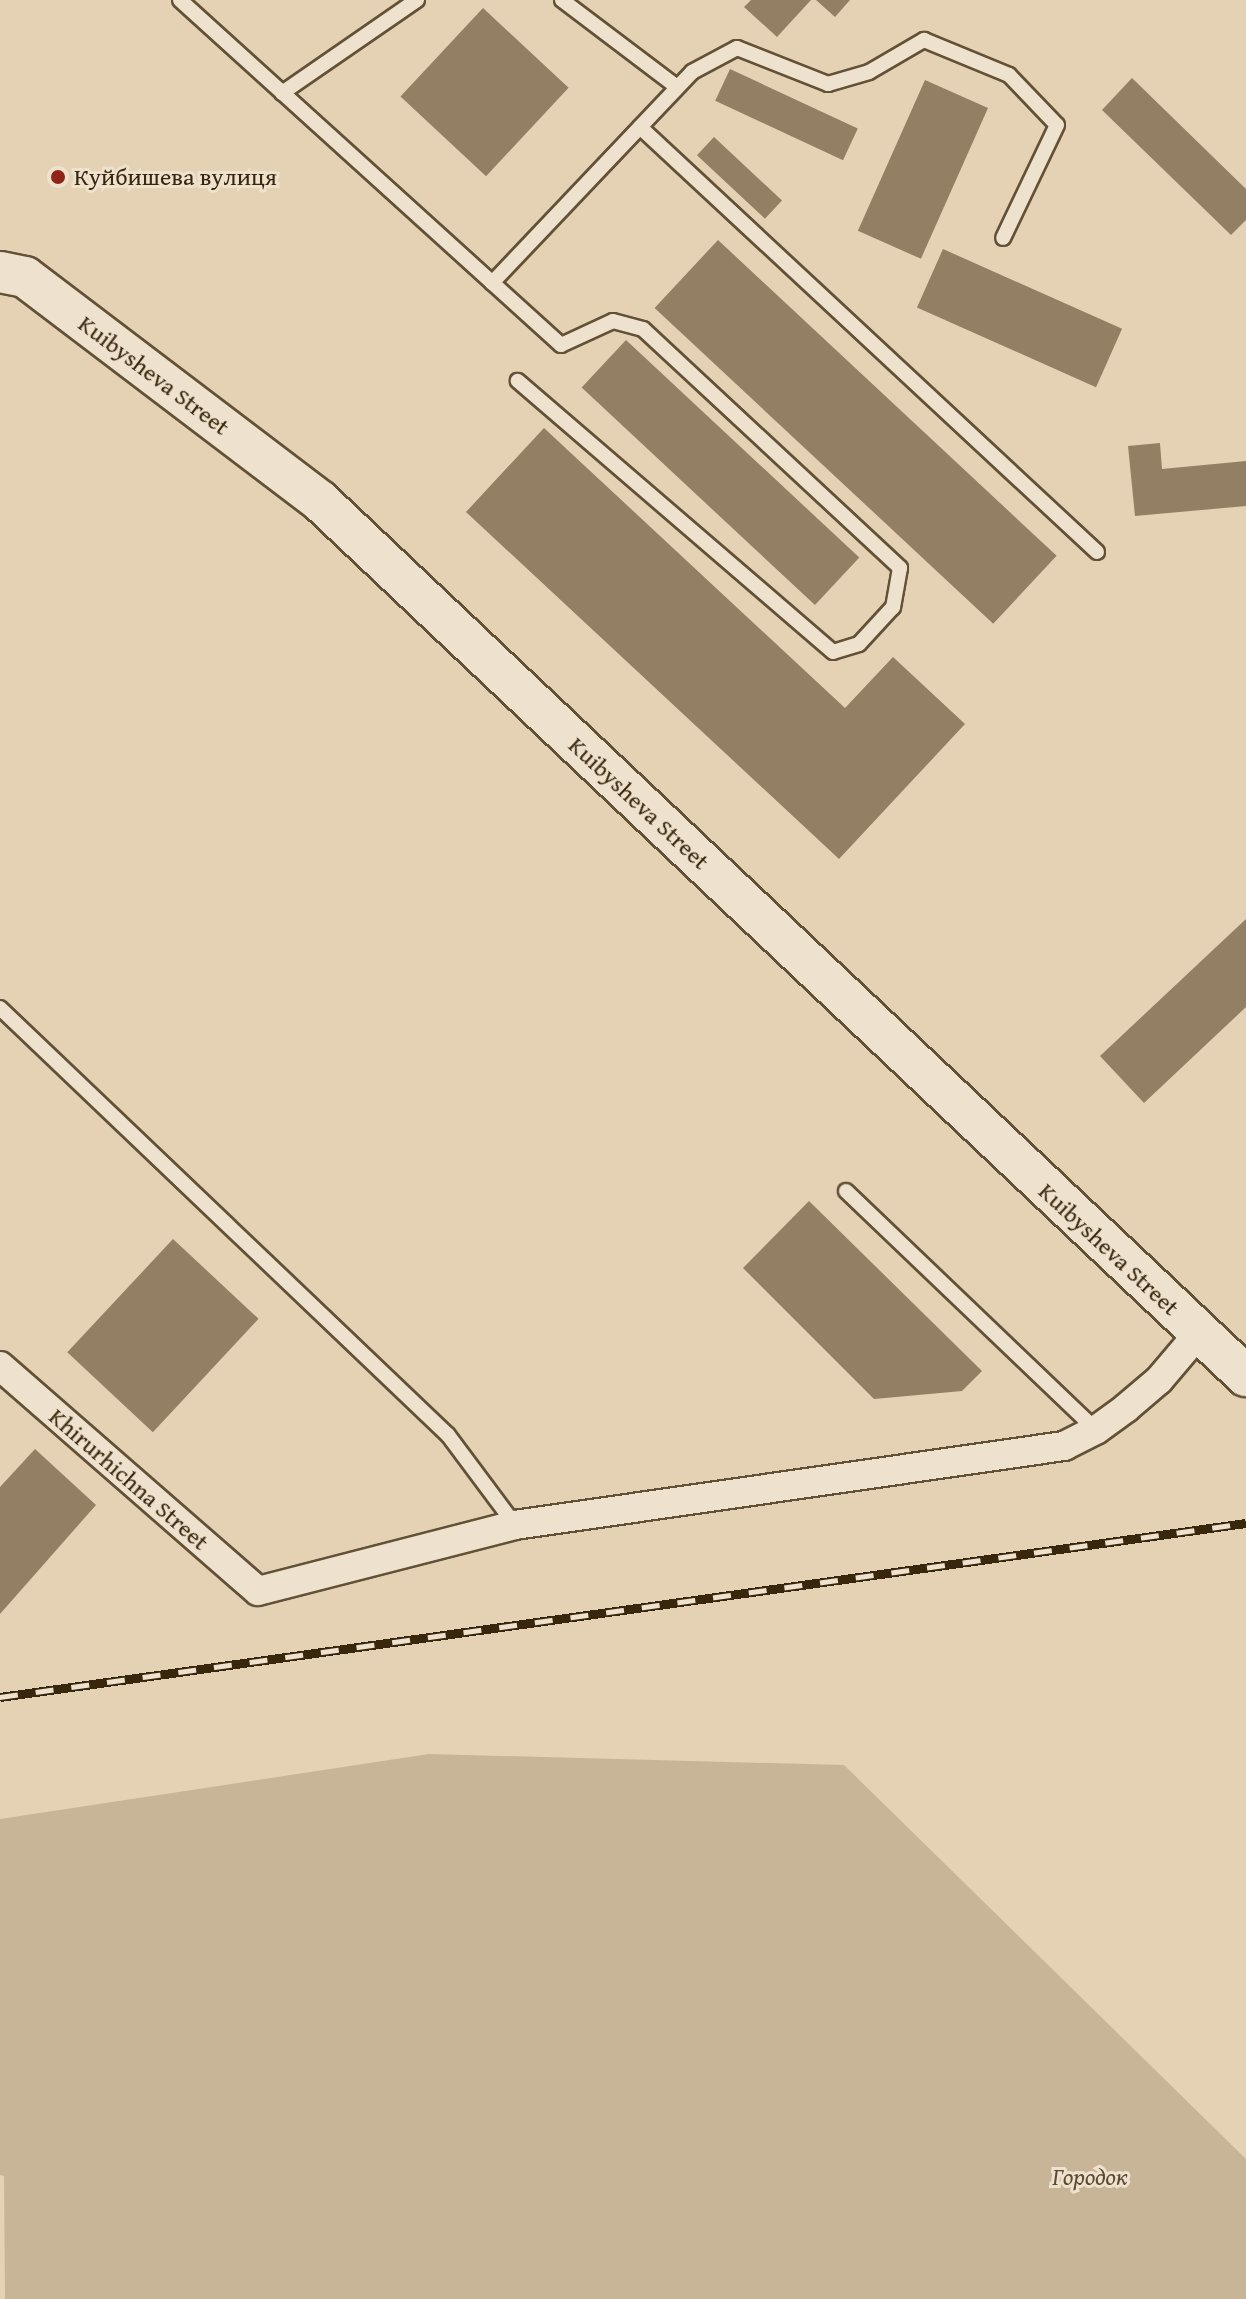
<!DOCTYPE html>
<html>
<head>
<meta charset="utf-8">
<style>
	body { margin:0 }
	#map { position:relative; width:1246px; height:2299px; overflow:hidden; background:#e5d2b4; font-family:"Gentium Book Plus",serif }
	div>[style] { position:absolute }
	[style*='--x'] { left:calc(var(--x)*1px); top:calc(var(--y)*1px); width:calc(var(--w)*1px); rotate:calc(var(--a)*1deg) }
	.green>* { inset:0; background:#c8b598 }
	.building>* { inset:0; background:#927f64; transform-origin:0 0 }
	.roads { filter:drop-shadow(2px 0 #635137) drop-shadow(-2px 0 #635137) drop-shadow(0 2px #635137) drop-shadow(0 -2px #635137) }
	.lane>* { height:14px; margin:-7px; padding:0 7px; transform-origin:7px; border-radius:7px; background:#eee2ce }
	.street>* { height:28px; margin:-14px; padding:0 14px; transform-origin:14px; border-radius:14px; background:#eee2ce }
	.secondary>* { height:40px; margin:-20px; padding:0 20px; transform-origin:20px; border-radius:20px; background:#eee2ce }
	.rail>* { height:9px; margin-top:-4.5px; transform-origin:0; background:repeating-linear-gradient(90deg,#eee2ce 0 18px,#38260d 0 36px); box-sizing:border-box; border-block:2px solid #38260d }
	.dots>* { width:22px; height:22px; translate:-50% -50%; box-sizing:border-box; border:4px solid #eee2ce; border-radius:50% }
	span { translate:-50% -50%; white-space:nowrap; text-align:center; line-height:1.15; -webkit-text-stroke:6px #eee2ce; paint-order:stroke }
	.poi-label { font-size:24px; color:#38260d }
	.left { translate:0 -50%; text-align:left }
	.street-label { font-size:24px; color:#38260d }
	.park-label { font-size:24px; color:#5c4a30; font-style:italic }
</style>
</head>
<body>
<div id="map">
	<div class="green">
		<i style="clip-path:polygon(429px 1754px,844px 1765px,1246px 2159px,1246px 2299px,5px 2299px,4px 2176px,0 2175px,0 1819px)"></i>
	</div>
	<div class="building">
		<i style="clip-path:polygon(751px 0,811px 0,777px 37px,744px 7px)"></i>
		<i style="clip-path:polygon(816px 0,850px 0,835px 17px)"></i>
		<i style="left:483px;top:8px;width:117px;height:121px;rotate:43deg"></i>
		<i style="left:730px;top:69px;width:141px;height:35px;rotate:25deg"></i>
		<i style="clip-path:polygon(1132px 78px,1246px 189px,1246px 220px,1231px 235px,1102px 110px)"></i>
		<i style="left:925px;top:80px;width:69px;height:165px;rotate:24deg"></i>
		<i style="left:714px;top:137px;width:93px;height:25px;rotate:43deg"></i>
		<i style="left:718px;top:240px;width:463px;height:93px;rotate:43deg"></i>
		<i style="left:943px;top:249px;width:196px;height:64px;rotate:24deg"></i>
		<i style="left:626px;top:340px;width:319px;height:65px;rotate:43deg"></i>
		<i style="clip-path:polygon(544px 428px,845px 708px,893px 657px,965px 724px,839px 859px,466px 512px)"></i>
		<i style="clip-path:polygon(1160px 443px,1162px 469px,1246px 461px,1246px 506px,1135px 516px,1128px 446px)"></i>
		<i style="clip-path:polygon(1246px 919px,1246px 1007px,1144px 1103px,1100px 1056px)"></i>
		<i style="clip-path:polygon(809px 1201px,982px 1371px,962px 1391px,874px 1399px,743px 1268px)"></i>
		<i style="left:173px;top:1239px;width:117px;height:155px;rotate:43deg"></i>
		<i style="clip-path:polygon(35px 1449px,96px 1505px,0 1614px,0 1487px)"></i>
	</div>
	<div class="roads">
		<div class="lane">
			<i style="--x:180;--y:0;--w:514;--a:42.16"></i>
			<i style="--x:561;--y:345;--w:57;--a:-24.8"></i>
			<i style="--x:613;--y:321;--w:31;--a:15"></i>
			<i style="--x:643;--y:329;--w:351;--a:42.9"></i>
			<i style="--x:900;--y:568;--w:40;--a:100"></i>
			<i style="--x:893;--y:607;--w:50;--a:132.6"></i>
			<i style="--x:859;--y:644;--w:27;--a:163"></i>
			<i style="--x:833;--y:652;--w:416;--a:-139.3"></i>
			<i style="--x:562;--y:0;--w:144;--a:37.1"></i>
			<i style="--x:282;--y:93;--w:164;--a:-34.6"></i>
			<i style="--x:640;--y:127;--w:624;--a:42.92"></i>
			<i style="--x:492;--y:283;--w:291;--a:-46.5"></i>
			<i style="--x:692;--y:72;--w:51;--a:-28.1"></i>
			<i style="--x:737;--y:48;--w:98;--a:21.6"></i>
			<i style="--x:828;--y:84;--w:43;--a:-16.3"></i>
			<i style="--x:869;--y:72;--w:64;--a:-30.2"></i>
			<i style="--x:924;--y:40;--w:92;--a:22.4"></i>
			<i style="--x:1009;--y:75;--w:69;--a:46.2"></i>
			<i style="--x:1057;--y:125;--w:125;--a:115.5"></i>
			<i style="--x:0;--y:1008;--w:619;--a:43.63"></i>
			<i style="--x:448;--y:1435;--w:112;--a:53.3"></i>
			<i style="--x:846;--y:1191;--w:346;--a:43.7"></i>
		</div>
		<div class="street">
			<i style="--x:0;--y:1366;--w:342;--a:41.1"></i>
			<i style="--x:258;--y:1591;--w:265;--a:-14.4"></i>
			<i style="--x:515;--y:1525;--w:555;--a:-8.19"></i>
			<i style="--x:1064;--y:1446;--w:36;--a:-27"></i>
			<i style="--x:1096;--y:1430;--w:37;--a:-36"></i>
			<i style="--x:1126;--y:1408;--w:43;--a:-40.3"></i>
			<i style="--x:1159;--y:1380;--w:60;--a:-49.7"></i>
		</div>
		<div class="secondary">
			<i style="--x:0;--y:272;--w:25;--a:11"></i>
			<i style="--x:25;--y:277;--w:370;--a:37.2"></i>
			<i style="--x:320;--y:501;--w:1274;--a:43.38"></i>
		</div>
	</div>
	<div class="rail">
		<i style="--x:0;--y:1697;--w:1258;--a:-7.95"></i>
	</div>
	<div class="dots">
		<i style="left:58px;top:177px;background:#8f2418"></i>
	</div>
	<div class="poi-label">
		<span class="left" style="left:74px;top:177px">Куйбишева вулиця</span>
	</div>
	<div class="street-label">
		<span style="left:154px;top:375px;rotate:37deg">Kuibysheva Street</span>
		<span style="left:639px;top:803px;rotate:43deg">Kuibysheva Street</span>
		<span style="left:1109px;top:1249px;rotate:43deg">Kuibysheva Street</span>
		<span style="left:129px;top:1479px;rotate:41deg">Khirurhichna Street</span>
	</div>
	<div class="park-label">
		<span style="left:1090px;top:2177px">Городок</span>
	</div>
</div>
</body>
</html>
